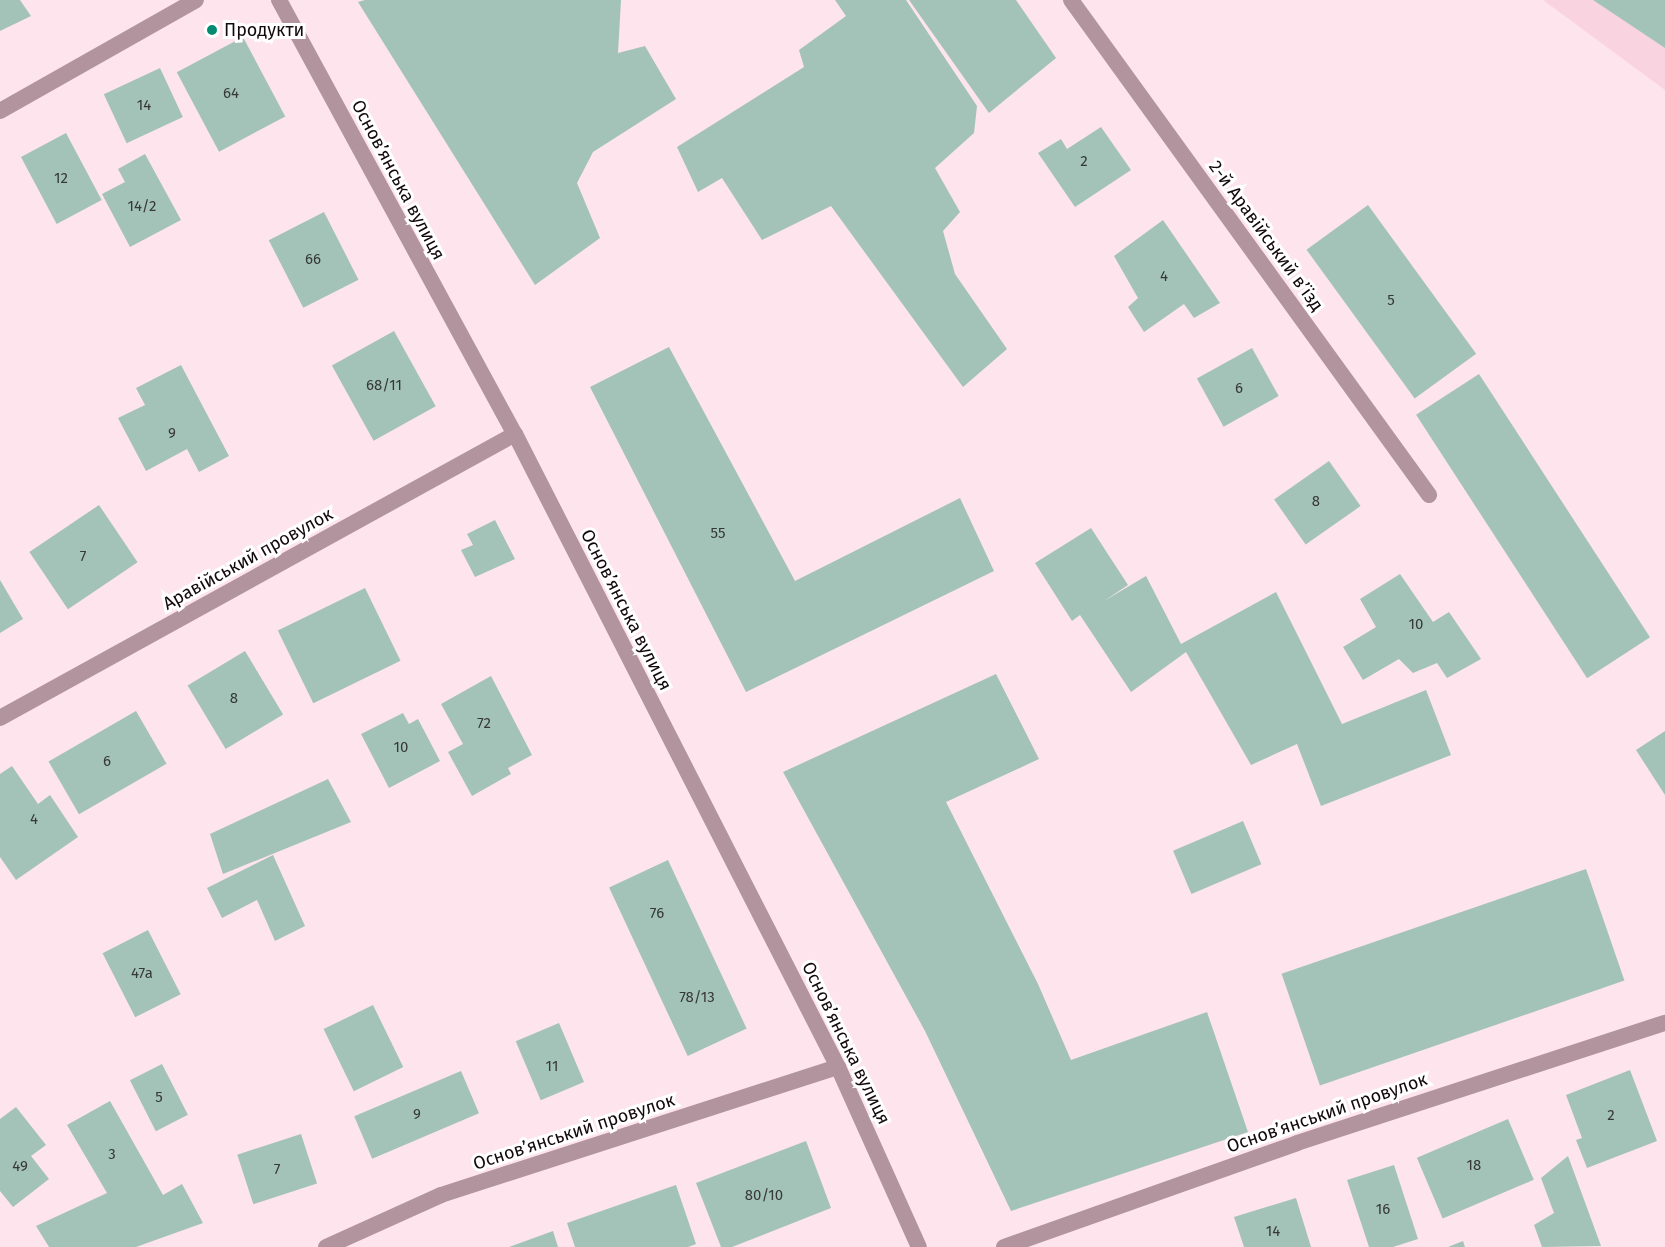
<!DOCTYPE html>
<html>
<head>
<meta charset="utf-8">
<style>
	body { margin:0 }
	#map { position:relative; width:1665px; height:1247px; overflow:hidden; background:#fde4ed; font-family:"Fira Sans",sans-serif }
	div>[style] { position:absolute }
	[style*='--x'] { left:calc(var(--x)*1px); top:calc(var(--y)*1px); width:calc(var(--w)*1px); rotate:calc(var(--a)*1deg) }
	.built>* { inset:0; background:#fad3e1 }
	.building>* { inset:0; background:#a3c3b9; transform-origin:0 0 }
	.minor>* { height:16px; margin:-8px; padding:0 8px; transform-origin:8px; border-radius:8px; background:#b2949f }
	.tertiary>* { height:16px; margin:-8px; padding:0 8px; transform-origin:8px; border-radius:8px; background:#b2949f }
	.dots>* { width:16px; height:16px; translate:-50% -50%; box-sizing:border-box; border:3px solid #fff; border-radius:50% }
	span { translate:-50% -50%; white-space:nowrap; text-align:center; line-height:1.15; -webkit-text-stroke:6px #fff; paint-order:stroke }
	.number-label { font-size:15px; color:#373838 }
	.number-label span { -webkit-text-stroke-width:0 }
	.poi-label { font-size:18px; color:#13090d }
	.left { translate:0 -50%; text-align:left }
	.street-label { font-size:18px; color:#13090d }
</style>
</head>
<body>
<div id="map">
	<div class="built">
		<i style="clip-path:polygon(1543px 0,1665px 0,1665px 90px)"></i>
	</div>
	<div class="building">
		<i style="clip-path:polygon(0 0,20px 0,31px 16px,0 31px)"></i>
		<i style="clip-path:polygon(365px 0,621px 0,618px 53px,645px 46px,676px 99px,593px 152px,577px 183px,600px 238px,535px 285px,358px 2px)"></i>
		<i style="clip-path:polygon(835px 0,906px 0,977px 106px,974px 133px,935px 168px,960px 212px,943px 231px,955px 274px,1007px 349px,963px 387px,831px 206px,762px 240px,722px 178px,698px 192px,677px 147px,804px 67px,799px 50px,846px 16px)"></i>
		<i style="clip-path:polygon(909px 0,1016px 0,1056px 58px,989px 113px)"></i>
		<i style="clip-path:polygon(1593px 0,1665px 0,1665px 48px)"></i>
		<i style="left:243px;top:37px;width:90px;height:75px;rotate:62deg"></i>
		<i style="left:160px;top:68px;width:54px;height:62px;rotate:65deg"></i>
		<i style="clip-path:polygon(1101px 127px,1131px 170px,1075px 207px,1038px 153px,1061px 139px,1067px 149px)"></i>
		<i style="left:66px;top:133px;width:76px;height:51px;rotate:62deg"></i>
		<i style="clip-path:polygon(145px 154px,181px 220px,130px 247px,102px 194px,125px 182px,118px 169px)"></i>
		<i style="left:1368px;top:205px;width:184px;height:76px;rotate:54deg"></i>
		<i style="left:324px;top:212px;width:76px;height:62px;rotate:63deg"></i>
		<i style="clip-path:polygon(1163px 220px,1220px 303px,1194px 318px,1184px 304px,1144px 332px,1128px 307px,1138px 298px,1114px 256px)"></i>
		<i style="left:394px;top:331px;width:86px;height:71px;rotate:61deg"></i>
		<i style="clip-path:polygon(669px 347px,795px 581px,960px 498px,994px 571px,746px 692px,590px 387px)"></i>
		<i style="left:1252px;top:348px;width:55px;height:63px;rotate:61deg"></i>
		<i style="clip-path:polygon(181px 365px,229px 456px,199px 472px,187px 449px,146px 471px,118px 418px,145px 405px,136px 388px)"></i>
		<i style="left:1479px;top:374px;width:314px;height:75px;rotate:57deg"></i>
		<i style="left:1329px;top:461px;width:55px;height:67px;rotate:55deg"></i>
		<i style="left:99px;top:505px;width:69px;height:84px;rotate:56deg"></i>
		<i style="clip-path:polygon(495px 520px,515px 559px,475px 577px,461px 550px,473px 545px,467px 534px)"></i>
		<i style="clip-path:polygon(1091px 528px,1128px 585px,1104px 601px,1146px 576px,1181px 644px,1276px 592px,1342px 724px,1426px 690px,1451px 755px,1321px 806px,1297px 744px,1251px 765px,1186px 652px,1131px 692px,1080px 615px,1072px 621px,1035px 563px)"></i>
		<i style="clip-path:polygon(1400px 574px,1433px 622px,1449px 612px,1481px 659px,1447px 678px,1437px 663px,1413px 673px,1399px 659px,1363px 680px,1343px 647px,1376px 627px,1360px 599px)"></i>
		<i style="clip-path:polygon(0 580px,23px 619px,0 633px)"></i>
		<i style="left:365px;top:588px;width:81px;height:97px;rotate:64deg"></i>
		<i style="left:245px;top:651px;width:74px;height:67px;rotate:59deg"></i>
		<i style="clip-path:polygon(996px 674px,1039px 759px,946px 802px,1038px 984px,1071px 1060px,1207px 1012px,1248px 1132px,1011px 1211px,925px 1031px,783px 772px)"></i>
		<i style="clip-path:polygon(491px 676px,532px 755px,508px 768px,511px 774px,472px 796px,448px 752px,463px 744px,441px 704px)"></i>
		<i style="left:136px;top:711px;width:61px;height:101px;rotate:60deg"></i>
		<i style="clip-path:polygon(403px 713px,409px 724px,418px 719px,440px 761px,389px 788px,361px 734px)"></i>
		<i style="clip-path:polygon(1665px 731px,1665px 795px,1636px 750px)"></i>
		<i style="clip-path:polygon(12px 766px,38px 804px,50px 795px,78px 837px,16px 880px,0 857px,0 774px)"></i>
		<i style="clip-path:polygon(328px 779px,351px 822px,223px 874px,210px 834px)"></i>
		<i style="left:1243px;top:821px;width:47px;height:76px;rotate:67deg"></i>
		<i style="clip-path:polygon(273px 855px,305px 926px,275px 941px,257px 900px,222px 918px,207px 888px)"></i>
		<i style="left:668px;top:860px;width:186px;height:65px;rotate:65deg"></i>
		<i style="left:1586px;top:869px;width:118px;height:322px;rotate:71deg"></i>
		<i style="left:148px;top:930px;width:72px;height:51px;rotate:63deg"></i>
		<i style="left:373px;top:1005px;width:69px;height:55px;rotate:64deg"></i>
		<i style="left:559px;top:1023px;width:64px;height:47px;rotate:67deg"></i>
		<i style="left:162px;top:1064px;width:57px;height:36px;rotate:63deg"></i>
		<i style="clip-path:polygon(1630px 1070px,1657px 1141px,1587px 1168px,1576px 1140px,1582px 1138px,1566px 1095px)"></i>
		<i style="left:461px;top:1071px;width:46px;height:116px;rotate:67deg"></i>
		<i style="clip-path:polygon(110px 1101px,163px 1195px,182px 1184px,203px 1223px,136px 1247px,49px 1247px,36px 1226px,107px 1193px,67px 1125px)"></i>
		<i style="clip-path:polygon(16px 1107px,46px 1145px,31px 1156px,49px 1179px,13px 1207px,0 1191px,0 1119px)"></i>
		<i style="left:1508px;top:1119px;width:66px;height:99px;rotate:67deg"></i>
		<i style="left:301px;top:1134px;width:52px;height:67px;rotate:72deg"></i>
		<i style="clip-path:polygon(806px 1141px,831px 1208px,732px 1247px,721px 1247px,696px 1183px)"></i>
		<i style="clip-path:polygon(1568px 1156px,1601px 1246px,1542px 1247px,1534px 1225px,1554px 1213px,1541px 1178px)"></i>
		<i style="clip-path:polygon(1394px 1165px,1418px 1239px,1393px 1247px,1369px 1247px,1347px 1180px)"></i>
		<i style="clip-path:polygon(676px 1185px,696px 1244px,688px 1247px,575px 1247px,567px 1223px)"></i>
		<i style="clip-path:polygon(1296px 1198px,1311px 1247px,1244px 1247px,1234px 1217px)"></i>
		<i style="clip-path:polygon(553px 1231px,558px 1247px,509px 1247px)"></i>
		<i style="clip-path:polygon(1463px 1241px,1465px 1247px,1448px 1247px)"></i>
	</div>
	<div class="minor">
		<i style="--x:1071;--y:0;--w:611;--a:54.12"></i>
		<i style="--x:0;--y:111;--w:225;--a:-29.5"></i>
		<i style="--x:0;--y:718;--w:588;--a:-28.87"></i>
		<i style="--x:326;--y:1247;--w:126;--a:-24.3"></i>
		<i style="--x:441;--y:1195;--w:417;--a:-17.9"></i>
		<i style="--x:1004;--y:1247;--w:311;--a:-19.5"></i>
		<i style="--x:1297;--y:1143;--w:387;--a:-18.1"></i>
	</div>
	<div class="tertiary">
		<i style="--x:279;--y:0;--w:494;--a:61.5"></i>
		<i style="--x:515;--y:434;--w:711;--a:62.97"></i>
		<i style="--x:838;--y:1067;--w:197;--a:65.8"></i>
	</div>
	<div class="dots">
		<i style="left:212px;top:30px;background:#028b71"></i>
	</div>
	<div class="number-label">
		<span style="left:231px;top:94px">64</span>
		<span style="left:144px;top:106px">14</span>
		<span style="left:1084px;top:162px">2</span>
		<span style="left:61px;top:179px">12</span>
		<span style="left:142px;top:207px">14/2</span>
		<span style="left:313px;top:260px">66</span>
		<span style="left:1164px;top:277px">4</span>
		<span style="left:1391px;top:301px">5</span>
		<span style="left:384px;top:386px">68/11</span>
		<span style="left:1239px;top:389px">6</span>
		<span style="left:172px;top:434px">9</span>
		<span style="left:1316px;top:502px">8</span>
		<span style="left:718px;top:534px">55</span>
		<span style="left:83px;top:557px">7</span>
		<span style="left:1416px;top:625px">10</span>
		<span style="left:234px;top:699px">8</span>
		<span style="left:484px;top:724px">72</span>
		<span style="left:401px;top:748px">10</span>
		<span style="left:107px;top:762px">6</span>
		<span style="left:34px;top:820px">4</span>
		<span style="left:657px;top:914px">76</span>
		<span style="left:142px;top:974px">47а</span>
		<span style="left:697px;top:998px">78/13</span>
		<span style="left:552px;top:1067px">11</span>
		<span style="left:159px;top:1098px">5</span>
		<span style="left:417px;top:1115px">9</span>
		<span style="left:1611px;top:1116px">2</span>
		<span style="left:112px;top:1155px">3</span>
		<span style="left:1474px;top:1166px">18</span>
		<span style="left:20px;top:1167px">49</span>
		<span style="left:277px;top:1170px">7</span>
		<span style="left:764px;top:1196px">80/10</span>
		<span style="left:1383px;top:1210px">16</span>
		<span style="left:1273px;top:1232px">14</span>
	</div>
	<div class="poi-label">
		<span class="left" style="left:224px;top:30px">Продукти</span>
	</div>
	<div class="street-label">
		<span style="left:398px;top:180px;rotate:62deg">Основ’янська вулиця</span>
		<span style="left:1266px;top:236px;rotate:54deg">2-й Аравійський в’їзд</span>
		<span style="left:248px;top:559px;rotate:-29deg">Аравійський провулок</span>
		<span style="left:626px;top:610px;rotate:63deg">Основ’янська вулиця</span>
		<span style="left:846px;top:1043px;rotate:64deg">Основ’янська вулиця</span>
		<span style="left:1327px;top:1113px;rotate:-19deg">Основ’янський провулок</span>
		<span style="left:574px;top:1132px;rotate:-18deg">Основ’янський провулок</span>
	</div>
</div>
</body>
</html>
